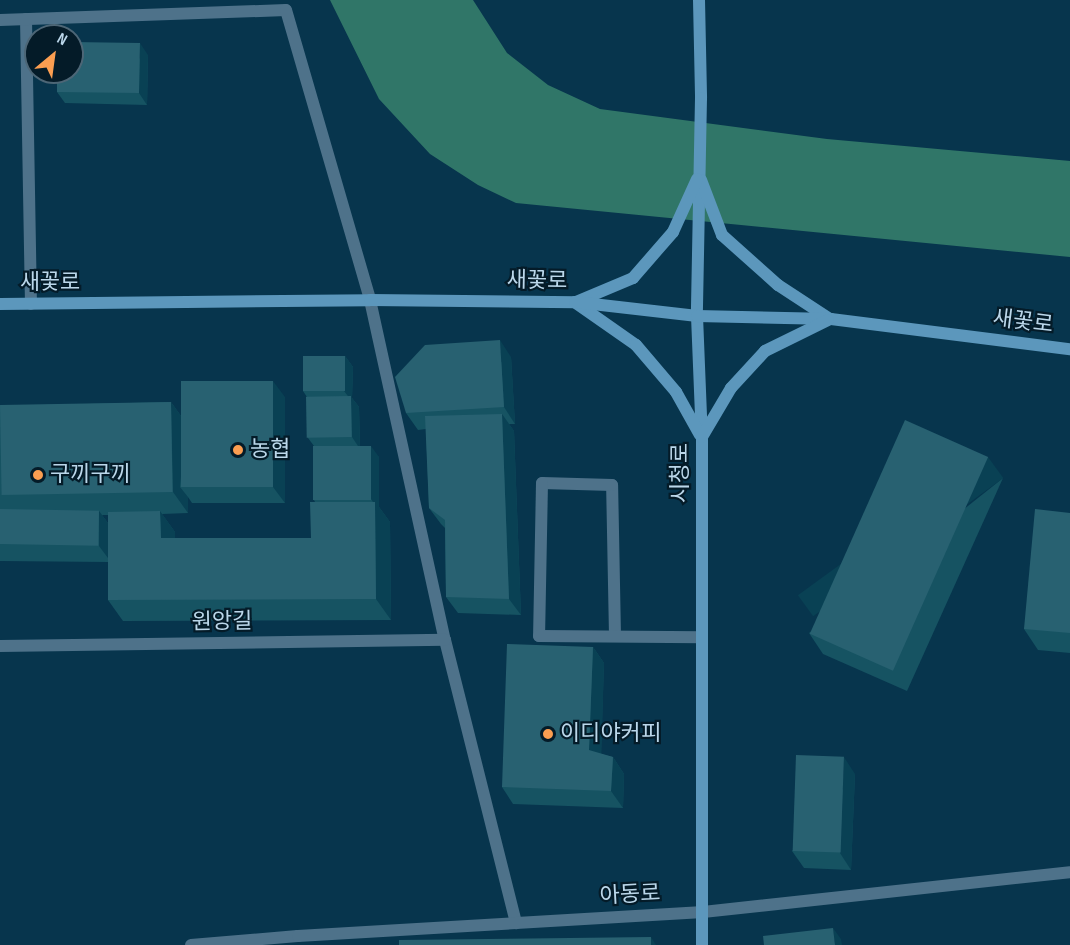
<!DOCTYPE html>
<html>
<head>
<meta charset="utf-8">
<style>
	body { margin:0 }
	#map { position:relative; width:1070px; height:945px; overflow:hidden; background:#07354d; font-family:"Sofia Sans Condensed","Noto Sans KR",sans-serif }
	div>[style] { position:absolute }
	[style*='--x'] { left:calc(var(--x)*1px); top:calc(var(--y)*1px); width:calc(var(--w)*1px); rotate:calc(var(--a)*1deg) }
	.water>* { inset:0; background:#307668 }
	.lane>* { height:12px; margin:-6px; padding:0 6px; transform-origin:6px; border-radius:6px; background:#4e728a }
	.street>* { height:12px; margin:-6px; padding:0 6px; transform-origin:6px; border-radius:6px; background:#4e728a }
	.secondary>* { height:12px; margin:-6px; padding:0 6px; transform-origin:6px; border-radius:6px; background:#5c97bc }
	.wall>* { inset:0; background:#165362 }
	.shaded-wall>* { inset:0; background:#094154; transform-origin:0 0 }
	.building>* { inset:0; background:#286171; transform-origin:0 0 }
	.dots>* { width:16px; height:16px; translate:-50% -50%; box-sizing:border-box; border:3px solid #041b28; border-radius:50% }
	span { translate:-50% -50%; white-space:nowrap; text-align:center; line-height:1.15; -webkit-text-stroke:4.5px #041b28; paint-order:stroke }
	.street-label { font-size:22px; color:#bbd7ea }
	.poi-label { font-size:22px; color:#bbd7ea }
	.left { translate:0 -50%; text-align:left }
	.north { position:absolute; left:24px; top:24px; width:60px; height:60px; box-sizing:border-box; background:#041b28; border:2px solid #4d6676; border-radius:50%; rotate:29deg; font-size:16px; font-weight:700; line-height:24px; text-align:center; color:#bbd7ea }
	.north::after { content:''; display:block; margin:auto; width:21px; height:27px; background:#fb9e51; clip-path:polygon(50% 0,100% 100%,50% 72%,0 100%) }
</style>
</head>
<body>
<div id="map">
	<div class="water">
		<i style="clip-path:polygon(330px 0,473px 0,507px 53px,548px 85px,600px 109px,827px 139px,1070px 161px,1070px 257px,516px 203px,478px 185px,430px 154px,379px 99px)"></i>
	</div>
	<div class="lane">
		<i style="--x:615;--y:636;--w:151;--a:-91.1"></i>
		<i style="--x:612;--y:485;--w:70;--a:-178.4"></i>
		<i style="--x:542;--y:483;--w:153;--a:91.1"></i>
		<i style="--x:539;--y:636;--w:163;--a:0.4"></i>
	</div>
	<div class="street">
		<i style="--x:26;--y:19;--w:285;--a:89"></i>
		<i style="--x:0;--y:20;--w:286;--a:-2"></i>
		<i style="--x:286;--y:10;--w:302;--a:73.8"></i>
		<i style="--x:370;--y:300;--w:348;--a:77.6"></i>
		<i style="--x:445;--y:640;--w:292;--a:75.9"></i>
		<i style="--x:0;--y:646;--w:445;--a:-0.8"></i>
		<i style="--x:191;--y:945;--w:107;--a:-4.8"></i>
		<i style="--x:298;--y:936;--w:406;--a:-3.4"></i>
		<i style="--x:703;--y:912;--w:369;--a:-6.2"></i>
	</div>
	<div class="secondary">
		<i style="--x:699;--y:0;--w:98;--a:88.8"></i>
		<i style="--x:701;--y:98;--w:218;--a:91.1"></i>
		<i style="--x:697;--y:316;--w:122;--a:87.7"></i>
		<i style="--x:702;--y:438;--w:507;--a:90"></i>
		<i style="--x:701;--y:180;--w:59;--a:69.1"></i>
		<i style="--x:722;--y:235;--w:75;--a:41.8"></i>
		<i style="--x:778;--y:285;--w:62;--a:33.2"></i>
		<i style="--x:576;--y:302;--w:62;--a:-22.8"></i>
		<i style="--x:633;--y:278;--w:61;--a:-49"></i>
		<i style="--x:673;--y:232;--w:58;--a:-65.6"></i>
		<i style="--x:576;--y:303;--w:73;--a:35"></i>
		<i style="--x:636;--y:345;--w:62;--a:49.6"></i>
		<i style="--x:676;--y:392;--w:49;--a:60.8"></i>
		<i style="--x:0;--y:304;--w:370;--a:-0.6"></i>
		<i style="--x:370;--y:300;--w:205;--a:0.6"></i>
		<i style="--x:575;--y:302;--w:123;--a:6.5"></i>
		<i style="--x:697;--y:316;--w:134;--a:1.3"></i>
		<i style="--x:831;--y:319;--w:241;--a:7.2"></i>
		<i style="--x:702;--y:437;--w:57;--a:-59.4"></i>
		<i style="--x:731;--y:388;--w:50;--a:-47.4"></i>
		<i style="--x:765;--y:351;--w:70;--a:-26.2"></i>
	</div>
	<div class="wall">
		<i style="clip-path:polygon(148px 55px,147px 105px,65px 103px,57px 92px)"></i>
		<i style="clip-path:polygon(evenodd,345px 356px,353px 367px,352px 398px,359px 407px,360px 446px,379px 457px,379px 507px,390px 522px,391px 620px,123px 621px,108px 600px,108px 562px,0 561px,0 406px,171px 402px,181px 416px,285px 397px,285px 503px,192px 503px,188px 497px,188px 513px,162px 514px,175px 532px,175px 538px,311px 538px,315px 502px,314px 500px,314px 446px,308px 438px,307px 397px,303px 391px,345px 356px,102px 515px,108px 515px,108px 523px,102px 515px)"></i>
		<i style="clip-path:polygon(511px 357px,515px 424px,509px 424px,514px 431px,521px 615px,458px 613px,446px 597px,445px 528px,441px 524px,429px 508px,426px 429px,418px 430px,406px 413px)"></i>
		<i style="clip-path:polygon(1003px 478px,907px 691px,823px 654px,809px 633px)"></i>
		<i style="clip-path:polygon(1070px 513px,1070px 653px,1038px 650px,1024px 629px)"></i>
		<i style="clip-path:polygon(593px 647px,604px 663px,601px 754px,613px 757px,624px 774px,623px 808px,513px 804px,502px 787px)"></i>
		<i style="clip-path:polygon(855px 774px,851px 870px,804px 868px,792px 851px)"></i>
	</div>
	<div class="shaded-wall">
		<i style="clip-path:polygon(140px 43px,148px 55px,147px 105px,139px 93px)"></i>
		<i style="clip-path:polygon(500px 340px,511px 357px,515px 424px,504px 407px)"></i>
		<i style="clip-path:polygon(345px 356px,353px 367px,352px 398px,359px 407px,360px 449px,352px 437px,351px 400px,344px 391px)"></i>
		<i style="clip-path:polygon(273px 381px,285px 397px,285px 503px,273px 487px)"></i>
		<i style="clip-path:polygon(171px 402px,186px 423px,180px 487px,188px 497px,188px 513px,173px 492px)"></i>
		<i style="clip-path:polygon(502px 414px,514px 431px,521px 615px,509px 599px)"></i>
		<i style="clip-path:polygon(371px 446px,379px 457px,379px 507px,390px 522px,391px 620px,376px 599px,375px 505px,371px 499px)"></i>
		<i style="left:988px;top:457px;width:26px;height:235px;rotate:54deg"></i>
		<i style="clip-path:polygon(99px 511px,111px 527px,111px 562px,99px 546px)"></i>
		<i style="clip-path:polygon(160px 511px,175px 532px,175px 559px,161px 538px)"></i>
		<i style="clip-path:polygon(593px 647px,604px 663px,601px 767px,589px 750px)"></i>
		<i style="clip-path:polygon(613px 757px,624px 774px,623px 808px,611px 791px)"></i>
		<i style="clip-path:polygon(844px 757px,855px 774px,851px 870px,840px 853px)"></i>
		<i style="clip-path:polygon(833px 928px,841px 939px,842px 945px,835px 945px)"></i>
		<i style="clip-path:polygon(651px 937px,656px 945px,651px 945px)"></i>
	</div>
	<div class="building">
		<i style="clip-path:polygon(72px 42px,140px 43px,139px 93px,57px 92px,57px 72px,72px 72px)"></i>
		<i style="clip-path:polygon(500px 340px,504px 407px,406px 413px,395px 377px,425px 345px)"></i>
		<i style="left:303px;top:356px;width:42px;height:35px"></i>
		<i style="left:181px;top:381px;width:92px;height:106px"></i>
		<i style="left:351px;top:396px;width:41px;height:45px;rotate:89deg"></i>
		<i style="left:171px;top:402px;width:90px;height:171px;rotate:89deg"></i>
		<i style="clip-path:polygon(502px 414px,509px 599px,446px 597px,445px 520px,429px 508px,425px 416px)"></i>
		<i style="left:905px;top:420px;width:91px;height:234px;rotate:24deg"></i>
		<i style="left:313px;top:446px;width:58px;height:54px"></i>
		<i style="clip-path:polygon(310px 502px,375px 502px,376px 599px,108px 600px,108px 512px,160px 511px,161px 538px,311px 538px)"></i>
		<i style="left:0;top:509px;width:99px;height:35px;rotate:1deg"></i>
		<i style="clip-path:polygon(1035px 509px,1070px 513px,1070px 633px,1024px 629px)"></i>
		<i style="clip-path:polygon(507px 644px,593px 647px,589px 750px,613px 757px,611px 791px,502px 787px)"></i>
		<i style="left:796px;top:755px;width:48px;height:96px;rotate:2deg"></i>
		<i style="clip-path:polygon(833px 928px,835px 945px,764px 945px,763px 936px)"></i>
		<i style="clip-path:polygon(651px 937px,651px 945px,399px 945px,399px 940px)"></i>
	</div>
	<div class="dots">
		<i style="left:238px;top:450px;background:#fb9e51"></i>
		<i style="left:38px;top:475px;background:#fb9e51"></i>
		<i style="left:548px;top:734px;background:#fb9e51"></i>
	</div>
	<div class="street-label">
		<span style="left:537px;top:281px;rotate:1deg">새꽃로</span>
		<span style="left:50px;top:283px">새꽃로</span>
		<span style="left:1023px;top:322px;rotate:7deg">새꽃로</span>
		<span style="left:681px;top:473px;rotate:-90deg">시청로</span>
		<span style="left:222px;top:622px;rotate:-1deg">원앙길</span>
		<span style="left:630px;top:895px;rotate:-3deg">아동로</span>
	</div>
	<div class="poi-label">
		<span class="left" style="left:250px;top:450px">농협</span>
		<span class="left" style="left:50px;top:475px">구끼구끼</span>
		<span class="left" style="left:560px;top:734px">이디야커피</span>
	</div>
	<div class="north">N</div>
</div>
</body>
</html>
